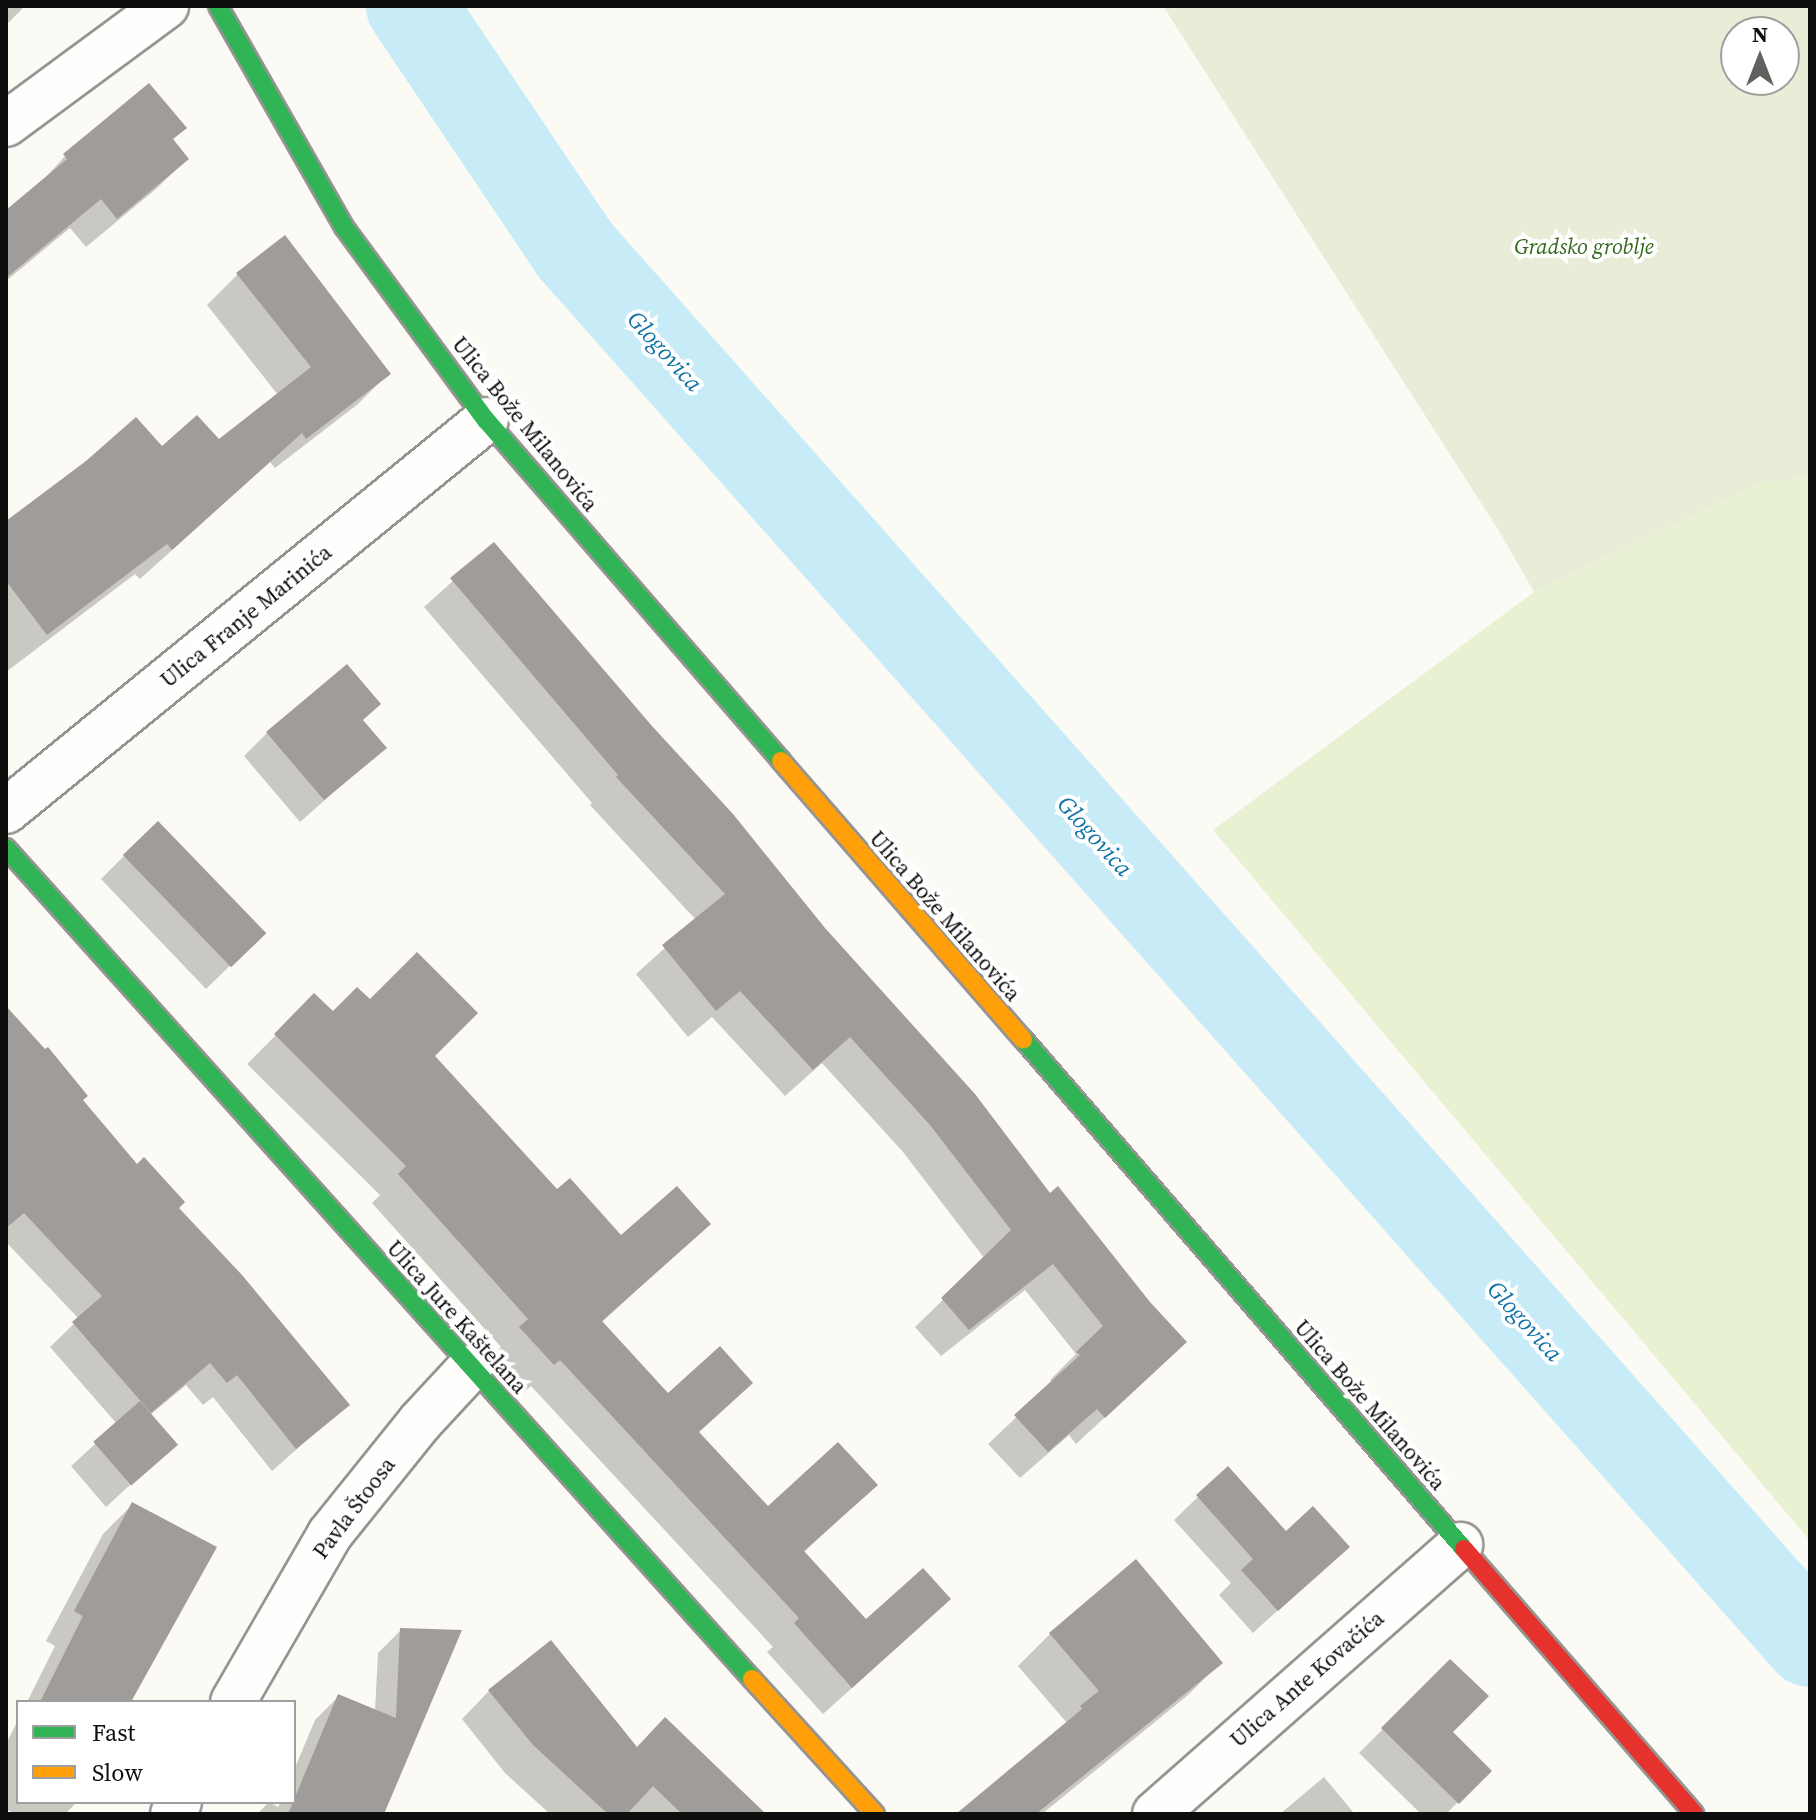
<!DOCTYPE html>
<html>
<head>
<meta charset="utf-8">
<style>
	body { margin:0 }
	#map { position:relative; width:1816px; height:1820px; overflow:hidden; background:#fcfaf4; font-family:"Source Serif 4",serif }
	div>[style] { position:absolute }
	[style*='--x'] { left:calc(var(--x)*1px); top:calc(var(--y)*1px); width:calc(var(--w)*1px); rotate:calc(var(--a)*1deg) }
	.green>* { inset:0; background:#e8f2d2 }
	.cemetery>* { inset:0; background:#e9edd7 }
	.shadow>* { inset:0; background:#0003 }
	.river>* { height:90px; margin:-45px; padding:0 45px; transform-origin:45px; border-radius:45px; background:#c8ebf8 }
	.building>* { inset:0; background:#9f9c99; transform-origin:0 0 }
	.roads { filter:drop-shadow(2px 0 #959492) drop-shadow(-2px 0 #959492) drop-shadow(0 2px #959492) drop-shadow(0 -2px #959492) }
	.street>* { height:44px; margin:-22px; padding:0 22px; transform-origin:22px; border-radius:22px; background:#fffefd }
	.fast>* { height:18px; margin:-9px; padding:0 9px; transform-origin:9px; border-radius:9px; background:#30b455 }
	.slow>* { height:18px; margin:-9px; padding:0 9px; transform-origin:9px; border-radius:9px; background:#ff9f0a }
	.jam>* { height:18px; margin:-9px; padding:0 9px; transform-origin:9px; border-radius:9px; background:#e5322d }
	span { translate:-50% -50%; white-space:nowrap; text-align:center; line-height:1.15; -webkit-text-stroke:8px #fff; paint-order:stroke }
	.park-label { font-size:22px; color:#33691b; font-style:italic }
	.street-label { font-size:22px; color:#0e0e0e }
	.water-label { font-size:24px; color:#1273a6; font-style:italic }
	.frame { position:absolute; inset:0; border:8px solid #0e0e0e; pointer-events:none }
	.legend { position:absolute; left:16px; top:1700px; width:280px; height:104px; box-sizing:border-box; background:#fff; border:2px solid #9f9f9f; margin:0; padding:10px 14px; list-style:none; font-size:24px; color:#0e0e0e }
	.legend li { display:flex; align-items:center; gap:16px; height:40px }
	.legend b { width:40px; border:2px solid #9f9f9f }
	.north { position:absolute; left:1720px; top:16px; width:80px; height:80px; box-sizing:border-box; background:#fff; border:2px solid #9f9f9f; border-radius:50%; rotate:0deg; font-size:22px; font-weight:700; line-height:32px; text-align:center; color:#0e0e0e }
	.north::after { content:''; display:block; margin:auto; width:28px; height:36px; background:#61615e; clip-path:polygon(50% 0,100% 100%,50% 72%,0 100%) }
</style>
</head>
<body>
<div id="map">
	<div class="green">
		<i style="clip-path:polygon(1810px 477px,1810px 1541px,1213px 830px,1534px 592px,1759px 484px)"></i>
	</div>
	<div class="cemetery">
		<i style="clip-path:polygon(evenodd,1163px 6px,1810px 6px,1810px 477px,1759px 484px,1534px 592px,1499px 531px,1163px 6px,1736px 32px,1784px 32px,1784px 80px,1736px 80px,1736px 32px)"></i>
	</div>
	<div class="shadow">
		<i style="clip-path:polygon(6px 6px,25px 6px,6px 25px)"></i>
		<i style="clip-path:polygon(172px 140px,187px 159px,156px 189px,86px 247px,70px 228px,6px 281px,6px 212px,36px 188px,65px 156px)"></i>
		<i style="clip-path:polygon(238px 274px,388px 374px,358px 404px,275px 468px,270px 462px,140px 579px,135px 574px,6px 672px,6px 523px,162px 449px,218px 442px,278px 395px,207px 305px)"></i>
		<i style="clip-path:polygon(494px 544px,1157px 1369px,1076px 1444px,1069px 1435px,1020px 1478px,988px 1444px,1053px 1383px,1050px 1380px,1076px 1354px,1025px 1290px,941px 1356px,915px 1327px,985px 1259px,903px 1152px,822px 1063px,785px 1096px,712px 1017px,688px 1037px,636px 974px,696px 920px,590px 805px,592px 803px,424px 607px)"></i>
		<i style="clip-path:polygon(361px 721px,384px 748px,300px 822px,244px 756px,267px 733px)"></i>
		<i style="clip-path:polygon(124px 856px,240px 956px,206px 989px,101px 879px)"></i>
		<i style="clip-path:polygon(315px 996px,333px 1014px,432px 1056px,557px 1191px,621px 1238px,708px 1224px,601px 1323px,767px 1508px,847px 1512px,803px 1553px,866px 1621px,921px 1626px,823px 1714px,767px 1652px,773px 1647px,531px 1386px,525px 1391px,493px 1356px,501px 1347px,372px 1203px,380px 1195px,247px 1064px)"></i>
		<i style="clip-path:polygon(6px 1009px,137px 1167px,347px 1405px,272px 1471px,213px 1397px,203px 1405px,186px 1385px,150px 1415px,175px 1444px,106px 1507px,71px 1466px,117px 1424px,50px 1347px,79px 1319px,6px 1242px)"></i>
		<i style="clip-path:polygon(1227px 1469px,1286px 1534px,1347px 1547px,1253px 1633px,1219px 1595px,1231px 1583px,1174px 1520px)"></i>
		<i style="clip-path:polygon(132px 1505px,128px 1702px,27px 1702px,55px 1646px,46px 1641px,103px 1534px)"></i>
		<i style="clip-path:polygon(401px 1630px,459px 1632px,381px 1814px,257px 1814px,269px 1802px,278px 1807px,281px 1802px,294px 1802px,294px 1770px,315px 1720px,339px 1696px,375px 1711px,378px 1653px)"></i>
		<i style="clip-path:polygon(1050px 1634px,1220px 1663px,1188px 1695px,1042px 1814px,959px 1814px,1067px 1723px,1018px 1666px)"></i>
		<i style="clip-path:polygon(1450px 1662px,1450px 1732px,1489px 1771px,1446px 1814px,1421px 1814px,1359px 1753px)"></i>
		<i style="clip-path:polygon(489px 1691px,636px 1749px,762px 1814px,550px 1814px,505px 1773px,462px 1719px)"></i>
		<i style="clip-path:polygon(18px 1720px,18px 1802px,77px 1802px,65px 1814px,15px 1814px,6px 1809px,6px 1744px)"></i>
		<i style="clip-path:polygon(1324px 1777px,1353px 1812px,1351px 1814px,1280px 1814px)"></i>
	</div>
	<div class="river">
		<i style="--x:411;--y:6;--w:293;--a:56.1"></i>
		<i style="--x:574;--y:249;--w:1862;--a:48.42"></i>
	</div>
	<div class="building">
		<i style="clip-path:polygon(149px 83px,187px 128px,173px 139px,189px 159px,117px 219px,101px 199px,6px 278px,6px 210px,67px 159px,63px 154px)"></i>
		<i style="clip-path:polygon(285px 235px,391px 374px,306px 439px,302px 433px,172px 550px,167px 544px,47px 635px,6px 581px,6px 521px,86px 461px,136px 417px,162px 446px,197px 415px,219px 439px,311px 367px,236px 273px)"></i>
		<i style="clip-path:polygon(494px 542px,652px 726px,733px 814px,825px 928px,975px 1094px,1050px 1193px,1058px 1186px,1150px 1302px,1187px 1342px,1105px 1418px,1097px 1409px,1048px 1452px,1014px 1415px,1080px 1355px,1076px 1352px,1103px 1326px,1053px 1264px,969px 1330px,941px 1298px,1011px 1230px,930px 1125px,850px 1037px,813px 1070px,740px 991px,716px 1011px,662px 945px,725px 894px,616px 777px,618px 775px,450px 578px)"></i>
		<i style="clip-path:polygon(347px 664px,381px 704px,363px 720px,387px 748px,324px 800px,266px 732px)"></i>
		<i style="left:158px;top:821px;width:156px;height:49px;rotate:46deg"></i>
		<i style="clip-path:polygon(417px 952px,478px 1013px,435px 1056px,557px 1189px,570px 1178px,621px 1235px,677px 1186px,711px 1224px,602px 1321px,668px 1393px,720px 1346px,753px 1383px,699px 1432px,768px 1506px,838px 1442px,878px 1485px,804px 1551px,866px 1619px,923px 1568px,951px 1599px,852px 1688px,794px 1623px,799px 1618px,560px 1360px,554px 1365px,519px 1327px,528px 1319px,398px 1174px,406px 1166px,274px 1034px,314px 993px,333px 1011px,357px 987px,370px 999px)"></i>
		<i style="clip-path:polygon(6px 1006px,45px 1049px,48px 1047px,88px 1096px,83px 1100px,137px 1164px,144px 1157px,185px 1202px,179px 1208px,242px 1275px,350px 1405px,296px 1449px,237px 1375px,227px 1383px,210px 1363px,151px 1413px,72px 1322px,102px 1296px,24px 1213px,6px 1228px)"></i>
		<i style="left:140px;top:1401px;width:58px;height:62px;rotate:49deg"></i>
		<i style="clip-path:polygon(1228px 1466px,1286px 1531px,1313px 1506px,1350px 1547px,1278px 1611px,1241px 1570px,1253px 1559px,1196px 1495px)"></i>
		<i style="clip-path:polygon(132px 1502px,217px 1547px,131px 1702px,40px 1702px,83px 1616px,74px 1611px)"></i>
		<i style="clip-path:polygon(1136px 1559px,1223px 1663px,1036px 1814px,956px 1814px,1082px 1709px,1080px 1706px,1099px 1691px,1049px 1633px)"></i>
		<i style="clip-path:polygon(400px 1628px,462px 1630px,384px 1814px,288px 1814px,338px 1694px,396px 1718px)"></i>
		<i style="clip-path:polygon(551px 1640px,637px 1747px,665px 1717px,766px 1814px,682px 1814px,653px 1786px,627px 1814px,608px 1814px,533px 1745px,488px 1690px)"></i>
		<i style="clip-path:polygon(1450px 1659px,1489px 1696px,1453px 1732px,1492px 1771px,1459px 1804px,1381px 1728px)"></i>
	</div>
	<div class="roads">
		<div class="street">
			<i style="--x:6;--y:124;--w:199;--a:-36.4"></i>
			<i style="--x:6;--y:811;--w:619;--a:-39.17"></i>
			<i style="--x:233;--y:1702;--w:194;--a:-60"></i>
			<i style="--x:330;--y:1534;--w:144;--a:-51.2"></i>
			<i style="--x:420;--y:1422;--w:74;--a:-47.2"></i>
			<i style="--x:173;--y:1814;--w:13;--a:-63"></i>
			<i style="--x:1155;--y:1814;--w:407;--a:-41.4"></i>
		</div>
		<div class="fast">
			<i style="--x:218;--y:6;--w:254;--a:60.3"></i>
			<i style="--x:344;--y:227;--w:240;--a:53.7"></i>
			<i style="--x:486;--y:420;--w:451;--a:49.1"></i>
			<i style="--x:6;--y:848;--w:1117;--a:48.09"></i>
			<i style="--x:1023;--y:1039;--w:674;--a:49.15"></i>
		</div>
		<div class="slow">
			<i style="--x:781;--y:761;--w:369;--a:49"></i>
			<i style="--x:752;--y:1679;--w:183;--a:47.7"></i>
		</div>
		<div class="jam">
			<i style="--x:1464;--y:1549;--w:351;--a:49"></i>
		</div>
	</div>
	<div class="park-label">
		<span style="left:1584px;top:247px">Gradsko groblje</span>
	</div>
	<div class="street-label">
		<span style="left:525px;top:424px;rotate:51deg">Ulica Bože Milanovića</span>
		<span style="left:246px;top:616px;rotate:-39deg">Ulica Franje Marinića</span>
		<span style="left:945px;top:916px;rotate:49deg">Ulica Bože Milanovića</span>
		<span style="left:457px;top:1317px;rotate:48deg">Ulica Jure Kaštelana</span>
		<span style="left:1370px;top:1405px;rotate:49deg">Ulica Bože Milanovića</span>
		<span style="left:354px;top:1508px;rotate:-53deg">Pavla Štoosa</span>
		<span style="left:1307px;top:1679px;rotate:-41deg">Ulica Ante Kovačića</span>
	</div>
	<div class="water-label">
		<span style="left:665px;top:351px;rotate:48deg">Glogovica</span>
		<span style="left:1095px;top:836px;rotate:48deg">Glogovica</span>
		<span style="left:1525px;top:1321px;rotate:48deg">Glogovica</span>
	</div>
	<div class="frame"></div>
	<ul class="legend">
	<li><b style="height:10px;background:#30b455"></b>Fast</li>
	<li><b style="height:10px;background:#ff9f0a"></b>Slow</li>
	</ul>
	<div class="north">N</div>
</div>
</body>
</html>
